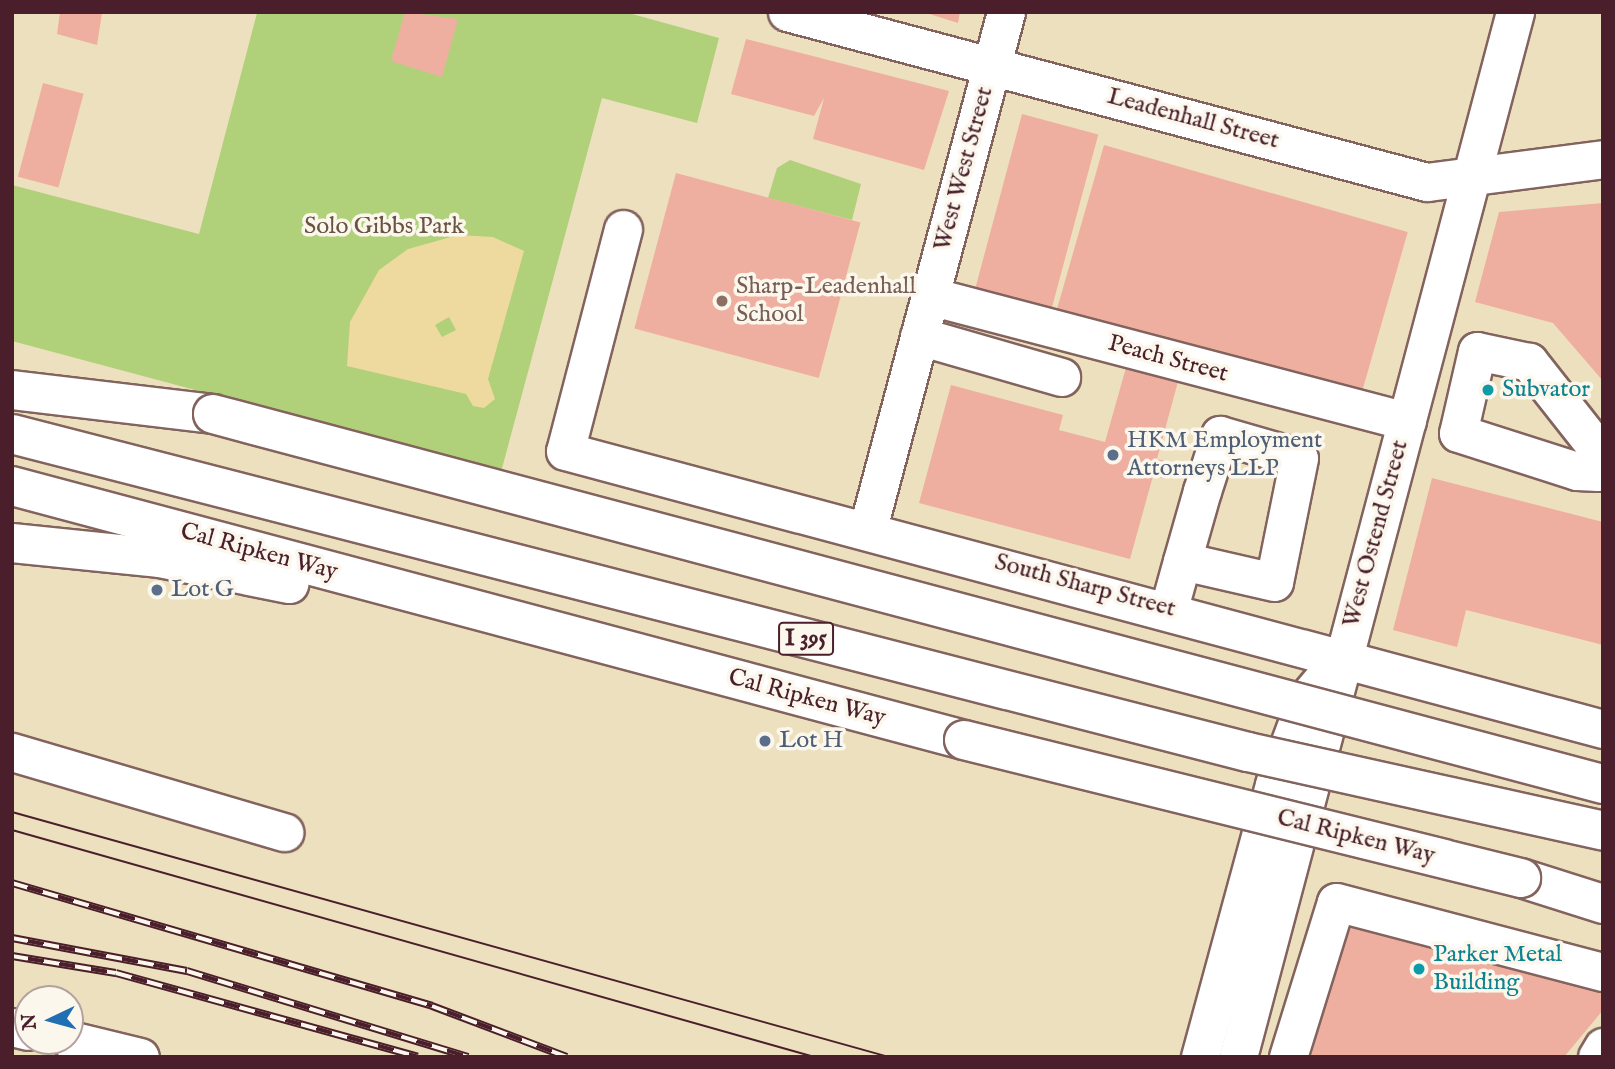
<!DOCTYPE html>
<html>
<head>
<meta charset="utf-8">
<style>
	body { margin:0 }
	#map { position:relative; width:1615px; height:1069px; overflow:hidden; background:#ede0be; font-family:"IM FELL English",serif }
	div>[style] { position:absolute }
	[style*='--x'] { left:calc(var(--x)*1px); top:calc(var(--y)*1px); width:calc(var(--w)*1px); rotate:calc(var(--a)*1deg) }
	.green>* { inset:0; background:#b0d17a }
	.sand>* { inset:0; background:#eeda9e }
	.building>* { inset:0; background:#efafa0; transform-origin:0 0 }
	.roads { filter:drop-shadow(2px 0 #83635e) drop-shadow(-2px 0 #83635e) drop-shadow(0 2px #83635e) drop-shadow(0 -2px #83635e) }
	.minor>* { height:37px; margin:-18.5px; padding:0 18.5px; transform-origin:18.5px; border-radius:18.5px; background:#fff }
	.highway>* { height:38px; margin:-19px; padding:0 19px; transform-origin:19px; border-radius:19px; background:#fff }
	.tram>* { height:2px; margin:-1px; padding:0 1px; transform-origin:1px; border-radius:1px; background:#4a1f2b }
	.rail>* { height:8px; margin-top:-4px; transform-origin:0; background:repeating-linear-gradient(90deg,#fbf7ec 0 16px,#4a1f2b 0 32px); box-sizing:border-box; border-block:2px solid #4a1f2b }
	.bridges { filter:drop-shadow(2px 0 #83635e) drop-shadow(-2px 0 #83635e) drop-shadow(0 2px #83635e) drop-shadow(0 -2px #83635e) }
	.highway-bridge>* { height:38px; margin:-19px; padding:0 19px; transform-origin:19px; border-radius:19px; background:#fff }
	.dots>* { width:19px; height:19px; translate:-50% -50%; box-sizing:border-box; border:4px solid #fbf7ec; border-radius:50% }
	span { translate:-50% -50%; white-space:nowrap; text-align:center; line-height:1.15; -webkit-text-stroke:7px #fbf7ec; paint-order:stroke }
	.shield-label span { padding:2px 5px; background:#fbf7ec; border:2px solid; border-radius:5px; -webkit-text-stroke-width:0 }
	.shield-label { font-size:23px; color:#4a1f2b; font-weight:700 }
	.street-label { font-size:24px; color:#4a1f2b }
	.park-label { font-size:24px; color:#695443 }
	.education-label { font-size:24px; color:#785e54 }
	.left { translate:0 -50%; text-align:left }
	.culture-label { font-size:24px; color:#0d838f }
	.service-label { font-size:24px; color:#4e5e75 }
	.frame { position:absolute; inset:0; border:14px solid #4a1f2b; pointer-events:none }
	.north { position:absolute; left:14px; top:985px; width:70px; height:70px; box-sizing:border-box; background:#fbf7ec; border:2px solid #b4a19f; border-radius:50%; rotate:265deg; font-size:19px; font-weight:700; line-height:28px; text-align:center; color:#4a1f2b }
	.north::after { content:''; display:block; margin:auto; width:24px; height:32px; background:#1f6fb2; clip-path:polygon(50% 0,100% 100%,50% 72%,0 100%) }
</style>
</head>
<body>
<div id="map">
	<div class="green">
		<i style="clip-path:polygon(270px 12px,625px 12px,719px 38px,697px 123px,602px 98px,501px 472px,12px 341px,12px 185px,199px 234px,257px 13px)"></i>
		<i style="clip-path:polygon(790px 160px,861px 184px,852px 220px,768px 198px,777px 168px)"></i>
	</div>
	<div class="sand">
		<i style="clip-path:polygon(evenodd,458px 235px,493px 237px,524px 251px,488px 379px,495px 399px,484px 408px,473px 406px,466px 394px,347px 366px,350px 322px,379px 270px,408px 249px,458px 235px,449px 317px,456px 330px,442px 337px,435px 325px,449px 317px)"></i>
	</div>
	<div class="building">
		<i style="clip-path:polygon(60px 12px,110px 12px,102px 13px,97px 45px,57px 34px)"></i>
		<i style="clip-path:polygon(405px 12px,458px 19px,442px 77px,391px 61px)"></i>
		<i style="clip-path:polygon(923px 12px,960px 12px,958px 23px)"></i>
		<i style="clip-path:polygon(746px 39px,949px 91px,924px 170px,813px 139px,824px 98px,814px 116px,731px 94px)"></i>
		<i style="left:43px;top:83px;width:42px;height:97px;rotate:15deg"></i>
		<i style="left:1022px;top:114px;width:79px;height:191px;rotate:15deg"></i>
		<i style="left:1104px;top:145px;width:316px;height:180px;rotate:16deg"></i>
		<i style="left:676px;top:173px;width:191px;height:161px;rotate:15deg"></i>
		<i style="clip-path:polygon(1603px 203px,1603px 381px,1553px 323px,1475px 302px,1499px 212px)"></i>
		<i style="clip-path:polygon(1127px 364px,1179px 378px,1157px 459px,1170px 462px,1165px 479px,1153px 476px,1130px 559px,919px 503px,951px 385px,1063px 415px,1059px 430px,1105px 442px)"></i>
		<i style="clip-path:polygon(1432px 478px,1603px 522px,1603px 645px,1466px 610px,1457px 647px,1393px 630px)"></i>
		<i style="clip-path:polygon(1348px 921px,1603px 989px,1603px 1010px,1564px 1057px,1311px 1057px)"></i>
	</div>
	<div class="roads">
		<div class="minor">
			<i style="--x:787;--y:12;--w:662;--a:14.88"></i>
			<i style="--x:1427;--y:182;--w:177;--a:-7.4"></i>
			<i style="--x:623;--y:229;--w:229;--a:104.6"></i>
			<i style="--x:565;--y:451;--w:1075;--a:14.99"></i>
			<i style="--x:930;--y:296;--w:493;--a:14.7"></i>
			<i style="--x:919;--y:336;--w:148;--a:16.1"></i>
			<i style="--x:1603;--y:456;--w:120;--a:-128.2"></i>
			<i style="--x:1529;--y:362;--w:53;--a:-168.1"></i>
			<i style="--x:1477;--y:351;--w:84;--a:103"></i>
			<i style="--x:1458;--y:433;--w:125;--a:17.7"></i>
			<i style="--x:1577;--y:471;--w:21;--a:3"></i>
			<i style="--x:1598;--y:472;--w:13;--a:-67"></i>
			<i style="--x:868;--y:528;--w:534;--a:-75.03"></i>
			<i style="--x:1169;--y:608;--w:49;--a:-74.5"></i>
			<i style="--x:1182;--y:561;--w:73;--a:-74.1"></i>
			<i style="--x:1202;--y:491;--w:59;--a:-72.2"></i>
			<i style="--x:1220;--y:435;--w:82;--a:16.2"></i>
			<i style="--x:1299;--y:458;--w:126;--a:101.4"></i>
			<i style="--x:1274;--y:582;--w:94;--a:-167.1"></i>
			<i style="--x:12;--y:752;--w:284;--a:16.4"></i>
			<i style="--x:12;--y:1027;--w:16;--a:14"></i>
			<i style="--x:70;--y:1040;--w:72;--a:13.7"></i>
			<i style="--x:1200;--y:1057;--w:282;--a:-74.8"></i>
			<i style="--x:1274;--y:785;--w:92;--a:-69.6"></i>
			<i style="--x:1306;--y:699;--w:25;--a:-50"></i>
			<i style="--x:1238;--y:1057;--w:1081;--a:-75.15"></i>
			<i style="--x:1288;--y:1057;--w:162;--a:-72.8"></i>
			<i style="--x:1336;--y:902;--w:276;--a:14.7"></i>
			<i style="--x:1597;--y:1057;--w:12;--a:-59"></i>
		</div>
		<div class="highway">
			<i style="--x:12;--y:390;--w:202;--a:6.8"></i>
			<i style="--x:12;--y:486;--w:985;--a:14.94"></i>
			<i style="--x:12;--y:543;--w:149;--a:5.8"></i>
			<i style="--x:160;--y:558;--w:132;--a:11.4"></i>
			<i style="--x:1521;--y:878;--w:86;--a:17.6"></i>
		</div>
	</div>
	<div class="tram">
		<i style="--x:12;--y:812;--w:911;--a:15.61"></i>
		<i style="--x:12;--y:830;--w:834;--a:15.8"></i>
	</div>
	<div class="rail">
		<i style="--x:12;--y:883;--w:438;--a:16.3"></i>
		<i style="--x:432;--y:1006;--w:144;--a:20.7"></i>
		<i style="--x:12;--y:938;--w:178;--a:10.7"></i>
		<i style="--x:187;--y:971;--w:294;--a:17"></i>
		<i style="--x:12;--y:956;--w:105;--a:9.3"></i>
		<i style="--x:116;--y:973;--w:313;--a:15.5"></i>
	</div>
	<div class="bridges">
		<div class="highway-bridge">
			<i style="--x:213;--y:414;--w:1438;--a:14.91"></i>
			<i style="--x:12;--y:434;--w:1276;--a:14.43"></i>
			<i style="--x:1248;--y:752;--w:364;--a:12.5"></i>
			<i style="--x:964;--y:740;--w:574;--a:13.92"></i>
		</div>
	</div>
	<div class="dots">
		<i style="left:722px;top:301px;background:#8d6e63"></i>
		<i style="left:1488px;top:390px;background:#0f9aa8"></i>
		<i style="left:1113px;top:455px;background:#5c6f8a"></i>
		<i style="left:157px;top:590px;background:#5c6f8a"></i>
		<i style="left:765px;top:741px;background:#5c6f8a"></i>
		<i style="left:1419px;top:969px;background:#0f9aa8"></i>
	</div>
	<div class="shield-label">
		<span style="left:806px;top:639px">I 395</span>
	</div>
	<div class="street-label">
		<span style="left:1193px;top:119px;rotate:15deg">Leadenhall Street</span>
		<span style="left:964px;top:169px;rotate:-75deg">West West Street</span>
		<span style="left:1168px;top:359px;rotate:15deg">Peach Street</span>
		<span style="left:1376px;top:534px;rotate:-75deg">West Ostend Street</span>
		<span style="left:259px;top:552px;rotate:15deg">Cal Ripken Way</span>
		<span style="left:1085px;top:586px;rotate:15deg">South Sharp Street</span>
		<span style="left:807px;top:698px;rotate:15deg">Cal Ripken Way</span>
		<span style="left:1356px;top:837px;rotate:14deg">Cal Ripken Way</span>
	</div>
	<div class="park-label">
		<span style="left:384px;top:227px">Solo Gibbs Park</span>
	</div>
	<div class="education-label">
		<span class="left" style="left:736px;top:301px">Sharp-Leadenhall<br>School</span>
	</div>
	<div class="culture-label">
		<span class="left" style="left:1502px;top:390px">Subvator</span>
		<span class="left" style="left:1433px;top:969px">Parker Metal<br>Building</span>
	</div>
	<div class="service-label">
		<span class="left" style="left:1127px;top:455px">HKM Employment<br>Attorneys LLP</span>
		<span class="left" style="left:171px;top:590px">Lot G</span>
		<span class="left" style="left:779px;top:741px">Lot H</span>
	</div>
	<div class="frame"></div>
	<div class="north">N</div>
</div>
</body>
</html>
